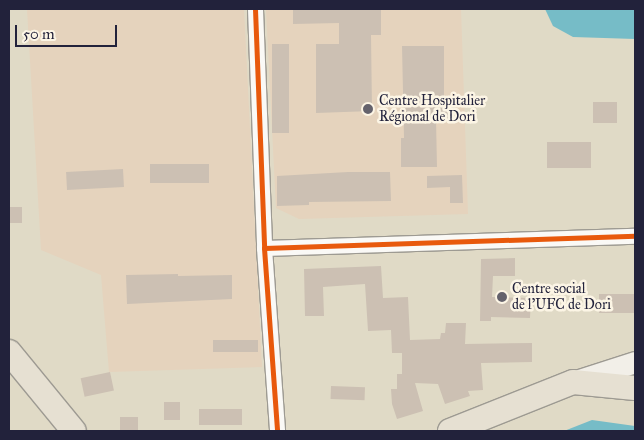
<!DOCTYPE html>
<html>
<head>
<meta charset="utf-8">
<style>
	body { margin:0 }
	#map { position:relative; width:644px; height:440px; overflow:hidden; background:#e0dac6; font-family:"IM FELL Great Primer",serif }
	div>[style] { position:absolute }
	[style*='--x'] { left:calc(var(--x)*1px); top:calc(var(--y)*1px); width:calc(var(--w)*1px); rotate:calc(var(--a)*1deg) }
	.built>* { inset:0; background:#e5d3bd }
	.water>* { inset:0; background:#76bcc7 }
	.building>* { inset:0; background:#ccc0b3; transform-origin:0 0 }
	.roads { filter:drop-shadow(1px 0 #9d9a92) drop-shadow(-1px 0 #9d9a92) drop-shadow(0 1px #9d9a92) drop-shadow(0 -1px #9d9a92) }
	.street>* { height:15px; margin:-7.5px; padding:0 7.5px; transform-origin:7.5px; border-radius:7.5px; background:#faf9f6 }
	.secondary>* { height:21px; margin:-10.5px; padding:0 10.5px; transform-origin:10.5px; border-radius:10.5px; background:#f2efe8 }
	.primary>* { height:24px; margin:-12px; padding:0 12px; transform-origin:12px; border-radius:12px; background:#e6e0d2 }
	.cycleway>* { height:5px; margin:-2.5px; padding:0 2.5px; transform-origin:2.5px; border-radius:2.5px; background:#e8590c }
	.dots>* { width:14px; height:14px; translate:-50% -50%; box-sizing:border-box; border:2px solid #fcf5e5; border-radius:50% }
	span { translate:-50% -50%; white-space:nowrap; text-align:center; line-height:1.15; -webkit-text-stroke:5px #fcf5e5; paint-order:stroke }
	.poi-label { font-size:14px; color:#22223b }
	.left { translate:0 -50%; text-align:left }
	.frame { position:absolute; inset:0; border:10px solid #22223b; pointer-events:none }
	.scale { position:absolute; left:15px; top:25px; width:102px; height:22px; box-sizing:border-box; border:2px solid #22223b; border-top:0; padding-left:6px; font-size:15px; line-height:18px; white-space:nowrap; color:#22223b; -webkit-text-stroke:4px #fcf5e5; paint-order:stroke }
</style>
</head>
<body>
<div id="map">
	<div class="built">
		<i style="clip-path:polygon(27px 9px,244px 9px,262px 367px,109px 372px,101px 275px,41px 250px)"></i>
		<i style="clip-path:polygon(266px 9px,461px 9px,468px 214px,299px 219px,276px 208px)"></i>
	</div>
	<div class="water">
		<i style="clip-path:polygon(545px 9px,635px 9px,635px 39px,573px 37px,553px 26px)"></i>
		<i style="clip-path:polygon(592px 420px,635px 426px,635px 431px,564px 431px)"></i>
	</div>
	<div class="building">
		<i style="clip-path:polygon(293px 9px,381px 9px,381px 35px,371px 35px,372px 111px,316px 113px,316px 44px,339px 44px,339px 23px,293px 24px)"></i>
		<i style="left:272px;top:44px;width:17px;height:89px"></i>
		<i style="clip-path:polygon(402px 46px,444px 46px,444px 107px,456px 107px,456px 119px,436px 119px,437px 167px,401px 167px,401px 138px,404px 138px)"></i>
		<i style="left:593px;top:102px;width:24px;height:21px"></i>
		<i style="left:591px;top:142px;width:26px;height:44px;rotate:90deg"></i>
		<i style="left:209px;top:164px;width:19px;height:59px;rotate:90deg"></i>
		<i style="left:123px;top:169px;width:18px;height:57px;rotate:87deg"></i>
		<i style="clip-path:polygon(348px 172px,390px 172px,391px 201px,309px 202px,309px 205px,277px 206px,277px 176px)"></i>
		<i style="clip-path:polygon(462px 175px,463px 203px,450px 203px,450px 187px,427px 188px,427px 176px)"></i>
		<i style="left:22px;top:207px;width:16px;height:13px;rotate:90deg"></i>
		<i style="clip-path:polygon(515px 258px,515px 276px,493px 276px,492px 297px,531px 298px,530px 318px,491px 317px,491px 321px,480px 321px,481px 259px)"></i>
		<i style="clip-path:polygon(381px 266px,383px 298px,408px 297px,410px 340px,440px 339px,441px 333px,445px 333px,446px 323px,466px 323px,465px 344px,532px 343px,532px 362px,481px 363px,483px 390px,468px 391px,470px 396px,445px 404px,438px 384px,415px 383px,423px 411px,397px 419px,392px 404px,391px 389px,397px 389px,397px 374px,402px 374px,402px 353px,392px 353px,391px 330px,368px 331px,365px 284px,323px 287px,324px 316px,305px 316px,304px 269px)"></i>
		<i style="clip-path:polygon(178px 274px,178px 276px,232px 275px,232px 299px,127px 304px,126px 275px)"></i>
		<i style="left:599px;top:294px;width:36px;height:19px"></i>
		<i style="left:213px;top:340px;width:45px;height:12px"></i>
		<i style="left:110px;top:372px;width:19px;height:30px;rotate:78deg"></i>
		<i style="left:331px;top:386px;width:34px;height:13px;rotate:2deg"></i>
		<i style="left:164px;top:402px;width:16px;height:18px"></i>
		<i style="left:242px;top:409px;width:16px;height:43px;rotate:90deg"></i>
		<i style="left:120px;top:417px;width:18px;height:13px"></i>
	</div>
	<div class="roads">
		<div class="street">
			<i style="--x:255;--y:9;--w:239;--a:87.8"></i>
			<i style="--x:264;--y:248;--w:183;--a:85.9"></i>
			<i style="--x:264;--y:248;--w:371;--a:-1.9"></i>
		</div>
		<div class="secondary">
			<i style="--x:576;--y:381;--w:62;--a:-17.9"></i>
		</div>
		<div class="primary">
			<i style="--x:9;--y:352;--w:102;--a:50.6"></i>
			<i style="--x:450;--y:431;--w:132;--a:-21.7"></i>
			<i style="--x:573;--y:382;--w:62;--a:5.5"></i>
		</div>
	</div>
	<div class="cycleway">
		<i style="--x:255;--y:9;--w:239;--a:87.8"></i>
		<i style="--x:264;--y:248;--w:183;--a:85.9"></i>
		<i style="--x:264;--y:248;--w:371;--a:-1.9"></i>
	</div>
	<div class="dots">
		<i style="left:368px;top:109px;background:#64626c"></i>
		<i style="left:502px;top:297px;background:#64626c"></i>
	</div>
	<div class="poi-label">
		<span class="left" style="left:379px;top:109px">Centre Hospitalier<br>Régional de Dori</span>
		<span class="left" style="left:512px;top:297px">Centre social<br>de l'UFC de Dori</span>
	</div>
	<div class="frame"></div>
	<div class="scale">50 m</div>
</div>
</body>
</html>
